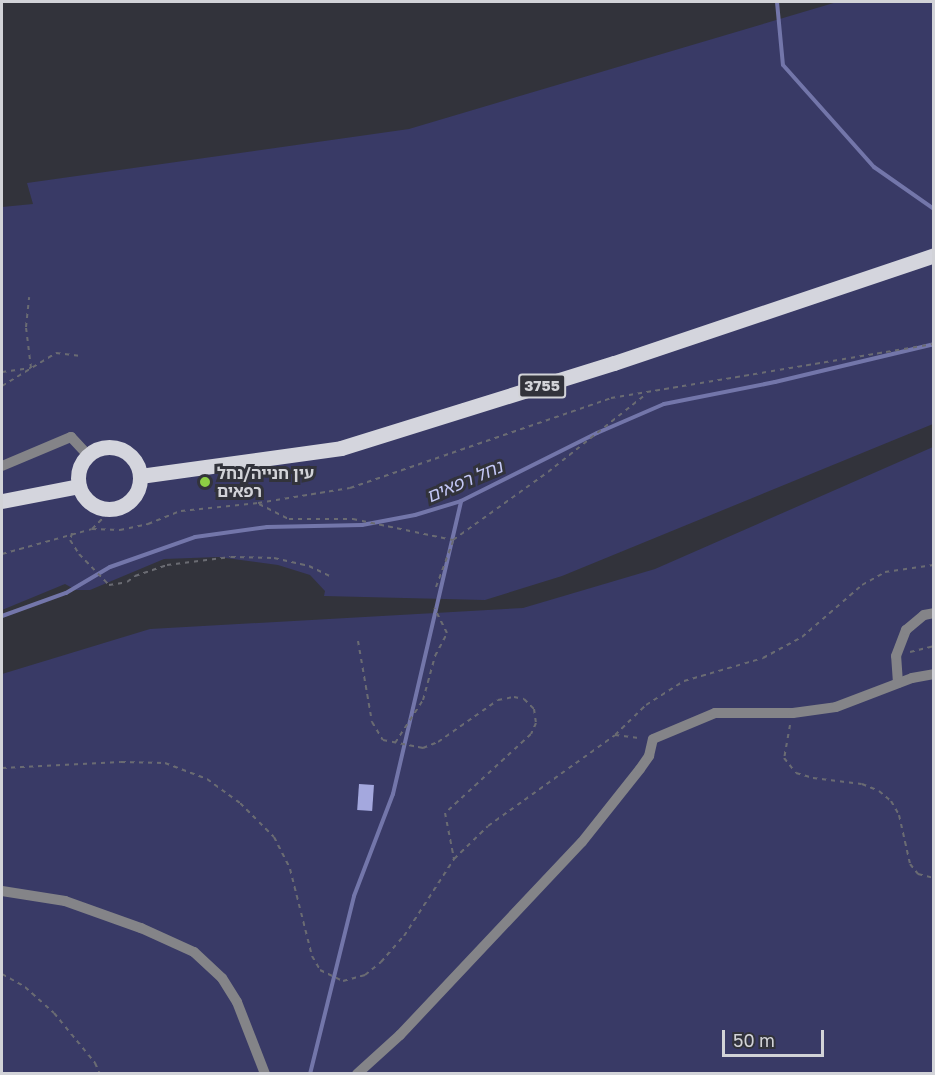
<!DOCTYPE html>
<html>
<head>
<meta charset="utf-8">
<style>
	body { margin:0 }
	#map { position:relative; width:935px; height:1075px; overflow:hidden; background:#32333b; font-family:"Golos Text","Noto Sans Hebrew",sans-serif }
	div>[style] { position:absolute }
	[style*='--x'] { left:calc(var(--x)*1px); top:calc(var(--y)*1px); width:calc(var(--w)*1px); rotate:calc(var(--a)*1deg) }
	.green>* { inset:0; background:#393a66 }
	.stream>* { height:4px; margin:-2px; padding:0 2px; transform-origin:2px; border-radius:2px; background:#7376aa }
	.building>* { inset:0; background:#a4a8de; transform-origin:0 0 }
	.path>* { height:2px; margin-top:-1px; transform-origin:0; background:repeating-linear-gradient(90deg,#6a6b72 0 4.5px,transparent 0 9px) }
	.minor>* { height:10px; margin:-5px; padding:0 5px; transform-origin:5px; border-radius:5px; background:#848488 }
	.major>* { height:15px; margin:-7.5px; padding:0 7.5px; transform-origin:7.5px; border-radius:7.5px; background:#d4d5dd }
	.major>.ring { margin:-7.5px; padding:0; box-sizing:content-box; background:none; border:15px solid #d4d5dd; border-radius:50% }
	.dots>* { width:16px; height:16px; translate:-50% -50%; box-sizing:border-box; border:3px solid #32333b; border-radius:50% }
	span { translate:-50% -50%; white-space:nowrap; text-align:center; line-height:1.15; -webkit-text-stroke:6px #32333b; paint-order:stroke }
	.shield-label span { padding:2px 4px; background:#32333b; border:2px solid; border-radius:4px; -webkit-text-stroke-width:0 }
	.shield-label { font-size:15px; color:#d2d3d8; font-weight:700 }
	.poi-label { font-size:16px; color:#d2d3d8; font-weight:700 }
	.left { translate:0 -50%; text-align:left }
	.water-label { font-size:18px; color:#c4c8f6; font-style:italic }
	.frame { position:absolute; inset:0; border:3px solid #d2d3d8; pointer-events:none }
	.scale { position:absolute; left:722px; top:1030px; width:102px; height:27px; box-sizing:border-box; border:3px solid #d2d3d8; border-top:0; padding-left:8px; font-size:18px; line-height:21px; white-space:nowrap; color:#d2d3d8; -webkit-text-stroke:4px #32333b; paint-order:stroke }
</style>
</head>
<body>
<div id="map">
	<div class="green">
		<i style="clip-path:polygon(837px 2px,933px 2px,933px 424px,562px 576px,485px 600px,324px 596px,325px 591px,310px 575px,278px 565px,218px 557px,164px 559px,90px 590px,76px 590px,65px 584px,2px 610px,2px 207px,33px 204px,27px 183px,409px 129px)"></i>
		<i style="clip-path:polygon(933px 447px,933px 1073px,2px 1074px,2px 674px,150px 629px,523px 608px,655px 569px)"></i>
	</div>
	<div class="stream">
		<i style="--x:777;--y:2;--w:63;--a:84.6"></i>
		<i style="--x:783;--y:65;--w:137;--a:48.3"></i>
		<i style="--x:874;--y:167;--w:73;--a:35"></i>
		<i style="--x:2;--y:616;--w:68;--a:-19.8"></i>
		<i style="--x:66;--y:593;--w:51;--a:-30.6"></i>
		<i style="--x:110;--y:567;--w:90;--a:-19.4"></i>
		<i style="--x:195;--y:537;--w:73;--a:-7.9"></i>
		<i style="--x:267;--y:527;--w:95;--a:-1.2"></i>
		<i style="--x:362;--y:525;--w:54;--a:-10.7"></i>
		<i style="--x:415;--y:515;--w:48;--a:-16.9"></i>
		<i style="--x:461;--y:501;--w:152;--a:-26.6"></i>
		<i style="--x:597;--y:433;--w:73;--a:-23.4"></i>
		<i style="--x:664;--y:404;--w:113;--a:-11.2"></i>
		<i style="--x:775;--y:382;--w:163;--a:-13.4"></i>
		<i style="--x:310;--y:1074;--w:183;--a:-76.1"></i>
		<i style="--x:354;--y:896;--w:109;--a:-69.1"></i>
		<i style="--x:393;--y:794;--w:301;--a:-76.9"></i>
	</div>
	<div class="building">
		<i style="left:359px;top:784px;width:15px;height:26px;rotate:4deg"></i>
	</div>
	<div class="path">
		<i style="--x:2;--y:372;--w:29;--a:-8"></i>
		<i style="--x:31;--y:368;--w:41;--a:-97"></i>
		<i style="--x:26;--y:327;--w:30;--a:-84"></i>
		<i style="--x:2;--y:386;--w:63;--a:-31.4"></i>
		<i style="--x:56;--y:353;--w:25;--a:7"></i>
		<i style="--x:259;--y:504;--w:34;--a:27"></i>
		<i style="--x:289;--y:519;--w:64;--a:0"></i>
		<i style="--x:353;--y:519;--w:102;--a:11.9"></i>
		<i style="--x:453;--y:540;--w:117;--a:-35.6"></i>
		<i style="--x:548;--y:472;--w:125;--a:-38.5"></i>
		<i style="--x:92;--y:529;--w:28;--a:2"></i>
		<i style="--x:120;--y:530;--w:29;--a:-12"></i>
		<i style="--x:148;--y:524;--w:35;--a:-22"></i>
		<i style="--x:181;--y:511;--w:77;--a:-5.9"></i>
		<i style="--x:258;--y:503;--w:93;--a:-9.3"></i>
		<i style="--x:350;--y:488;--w:276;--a:-19"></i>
		<i style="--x:611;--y:398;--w:327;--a:-9.5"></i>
		<i style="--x:72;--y:533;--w:7;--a:106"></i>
		<i style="--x:70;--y:540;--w:17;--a:57"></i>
		<i style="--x:79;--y:554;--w:43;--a:45.9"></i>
		<i style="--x:109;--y:585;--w:18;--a:-9"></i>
		<i style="--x:127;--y:582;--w:10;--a:-37"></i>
		<i style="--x:135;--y:576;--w:34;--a:-19"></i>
		<i style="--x:167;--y:565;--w:64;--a:-7.1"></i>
		<i style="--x:231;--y:557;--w:43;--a:1.3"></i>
		<i style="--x:274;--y:558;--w:36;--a:13"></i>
		<i style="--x:309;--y:566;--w:25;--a:26"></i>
		<i style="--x:2;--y:554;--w:93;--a:-15.5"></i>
		<i style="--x:92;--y:529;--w:28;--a:-45"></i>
		<i style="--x:436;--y:587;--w:49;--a:-69.7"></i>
		<i style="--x:358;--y:641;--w:82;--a:80.2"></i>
		<i style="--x:372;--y:722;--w:21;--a:59"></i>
		<i style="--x:383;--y:740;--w:41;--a:11.3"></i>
		<i style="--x:423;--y:748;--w:16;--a:-22"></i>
		<i style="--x:438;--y:742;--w:73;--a:-35"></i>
		<i style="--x:498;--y:700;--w:16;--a:-11"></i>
		<i style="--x:514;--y:697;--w:10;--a:11"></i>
		<i style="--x:524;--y:699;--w:14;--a:45"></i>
		<i style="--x:534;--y:709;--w:14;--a:82"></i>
		<i style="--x:536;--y:723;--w:12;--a:114"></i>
		<i style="--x:531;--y:734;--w:117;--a:137.4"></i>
		<i style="--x:445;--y:813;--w:47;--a:78.9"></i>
		<i style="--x:910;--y:652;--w:25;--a:-14"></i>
		<i style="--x:790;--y:725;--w:34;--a:100"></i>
		<i style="--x:784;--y:758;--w:19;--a:51"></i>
		<i style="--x:796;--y:773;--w:18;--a:16"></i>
		<i style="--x:813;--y:778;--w:49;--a:7"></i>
		<i style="--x:862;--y:784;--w:18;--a:22"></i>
		<i style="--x:879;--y:791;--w:16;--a:40"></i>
		<i style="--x:891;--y:801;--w:16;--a:60"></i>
		<i style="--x:899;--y:815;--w:50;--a:77.3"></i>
		<i style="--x:910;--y:864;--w:13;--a:51"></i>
		<i style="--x:918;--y:874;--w:16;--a:14"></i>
		<i style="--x:615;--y:735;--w:26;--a:7"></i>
		<i style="--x:395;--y:743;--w:51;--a:-56.9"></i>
		<i style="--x:423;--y:700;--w:46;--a:-74.7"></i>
		<i style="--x:435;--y:656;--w:26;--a:-62"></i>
		<i style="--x:447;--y:633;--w:28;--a:-117"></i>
		<i style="--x:2;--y:768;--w:119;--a:-2.9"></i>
		<i style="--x:121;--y:762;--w:44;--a:1.3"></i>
		<i style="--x:165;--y:763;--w:45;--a:20.9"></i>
		<i style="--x:207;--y:779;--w:41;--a:36"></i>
		<i style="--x:240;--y:803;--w:48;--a:45"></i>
		<i style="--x:274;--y:837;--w:36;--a:63"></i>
		<i style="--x:290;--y:869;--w:90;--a:75.8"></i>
		<i style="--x:312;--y:956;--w:16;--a:60"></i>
		<i style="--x:320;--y:970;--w:25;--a:26"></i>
		<i style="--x:343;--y:981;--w:23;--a:-15"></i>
		<i style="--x:365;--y:975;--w:21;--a:-39"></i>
		<i style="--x:381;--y:962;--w:35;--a:-49"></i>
		<i style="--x:404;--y:936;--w:92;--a:-57"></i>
		<i style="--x:454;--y:859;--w:47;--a:-44.1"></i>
		<i style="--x:488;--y:826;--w:156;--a:-35.6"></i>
		<i style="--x:615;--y:735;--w:43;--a:-44.1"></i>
		<i style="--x:646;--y:705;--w:45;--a:-32.3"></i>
		<i style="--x:684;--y:681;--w:82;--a:-16.2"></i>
		<i style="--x:763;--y:658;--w:44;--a:-28.3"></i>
		<i style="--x:802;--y:637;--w:79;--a:-40.9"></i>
		<i style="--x:862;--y:585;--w:26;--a:-29"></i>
		<i style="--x:885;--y:572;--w:49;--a:-8.1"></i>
		<i style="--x:2;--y:974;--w:26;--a:29"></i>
		<i style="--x:25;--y:987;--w:39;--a:42"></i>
		<i style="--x:54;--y:1013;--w:65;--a:50.6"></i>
		<i style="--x:95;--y:1063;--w:12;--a:66"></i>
	</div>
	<div class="minor">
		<i style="--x:2;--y:466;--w:75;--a:-22.8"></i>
		<i style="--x:71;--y:437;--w:25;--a:47"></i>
		<i style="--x:898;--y:683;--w:27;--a:-94"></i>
		<i style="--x:896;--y:656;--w:28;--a:-69"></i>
		<i style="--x:906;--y:630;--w:23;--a:-40"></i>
		<i style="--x:924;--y:615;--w:10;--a:-11"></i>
		<i style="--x:2;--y:891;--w:64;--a:9"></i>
		<i style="--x:65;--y:901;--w:81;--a:19.6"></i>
		<i style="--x:141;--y:928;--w:58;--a:24.4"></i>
		<i style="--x:194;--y:952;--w:38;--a:43"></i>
		<i style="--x:222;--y:978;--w:28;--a:58"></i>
		<i style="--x:237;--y:1002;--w:77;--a:68.7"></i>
		<i style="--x:357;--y:1074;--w:58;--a:-42.2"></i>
		<i style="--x:400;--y:1035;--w:265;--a:-46.7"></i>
		<i style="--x:582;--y:842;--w:93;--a:-51.5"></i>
		<i style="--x:640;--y:769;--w:16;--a:-55"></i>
		<i style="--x:649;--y:756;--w:17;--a:-77"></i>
		<i style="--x:653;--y:739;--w:67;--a:-22.8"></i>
		<i style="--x:715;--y:713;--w:78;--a:0"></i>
		<i style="--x:793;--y:713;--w:43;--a:-7.9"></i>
		<i style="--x:836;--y:707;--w:81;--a:-20.9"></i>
		<i style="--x:912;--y:678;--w:22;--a:-10"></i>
	</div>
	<div class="major">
		<i class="ring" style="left:78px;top:447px;width:47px;height:47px"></i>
		<i style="--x:140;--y:476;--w:203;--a:-7.9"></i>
		<i style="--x:341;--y:448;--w:286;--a:-17.3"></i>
		<i style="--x:614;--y:363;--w:338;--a:-18.6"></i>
		<i style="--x:2;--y:501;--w:78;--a:-11"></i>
	</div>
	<div class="dots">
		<i style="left:205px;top:482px;background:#8dce44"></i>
	</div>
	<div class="shield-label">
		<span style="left:542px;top:386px">3755</span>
	</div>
	<div class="poi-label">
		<span class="left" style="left:217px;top:482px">עין חנייה/נחל<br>רפאים</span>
	</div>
	<div class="water-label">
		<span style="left:464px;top:481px;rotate:-23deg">נחל רפאים</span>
	</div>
	<div class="frame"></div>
	<div class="scale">50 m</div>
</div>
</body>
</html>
